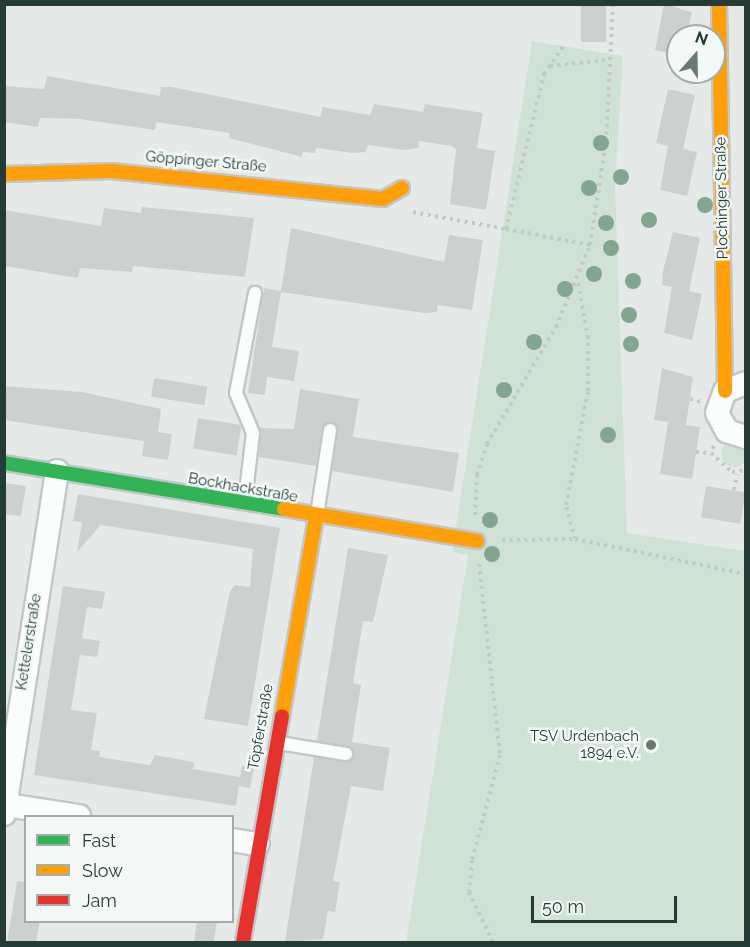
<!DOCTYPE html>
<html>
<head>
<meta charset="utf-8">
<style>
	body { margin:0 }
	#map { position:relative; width:750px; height:947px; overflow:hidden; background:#e5eae8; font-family:Raleway,sans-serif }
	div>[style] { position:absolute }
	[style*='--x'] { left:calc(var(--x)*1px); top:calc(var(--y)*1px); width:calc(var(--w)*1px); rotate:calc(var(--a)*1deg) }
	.green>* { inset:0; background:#d0e2d5 }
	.round { border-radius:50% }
	.building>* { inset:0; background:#ccd1cf; transform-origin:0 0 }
	.path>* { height:4px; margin-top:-2px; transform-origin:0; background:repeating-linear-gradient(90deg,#c2cac6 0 3px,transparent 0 7.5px) }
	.roads { filter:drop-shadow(2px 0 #c2c7c5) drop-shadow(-2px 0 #c2c7c5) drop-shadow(0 2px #c2c7c5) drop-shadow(0 -2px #c2c7c5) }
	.lane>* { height:12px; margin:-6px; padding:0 6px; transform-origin:6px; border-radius:6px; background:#fbfcfc }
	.street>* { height:22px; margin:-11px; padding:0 11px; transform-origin:11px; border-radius:11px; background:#fbfcfc }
	.fast>* { height:14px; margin:-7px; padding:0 7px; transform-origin:7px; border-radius:7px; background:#30b455 }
	.slow>* { height:14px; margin:-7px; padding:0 7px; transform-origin:7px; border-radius:7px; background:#ff9f0a }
	.jam>* { height:14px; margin:-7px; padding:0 7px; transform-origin:7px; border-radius:7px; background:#e5322d }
	.trees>* { width:16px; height:16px; margin:-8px; border-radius:50%; background:#82a791 }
	.dots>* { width:16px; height:16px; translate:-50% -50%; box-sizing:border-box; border:3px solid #f3f8f6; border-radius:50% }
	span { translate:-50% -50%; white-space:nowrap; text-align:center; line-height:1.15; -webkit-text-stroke:5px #f3f8f6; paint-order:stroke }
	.street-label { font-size:15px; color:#243c35 }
	.poi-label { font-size:15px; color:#243c35 }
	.right { translate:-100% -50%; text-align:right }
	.frame { position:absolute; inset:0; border:6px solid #243c35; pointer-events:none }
	.legend { position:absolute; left:24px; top:815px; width:210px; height:108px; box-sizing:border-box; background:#f3f8f6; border:2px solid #a0ada9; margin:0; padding:8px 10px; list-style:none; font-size:18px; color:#243c35 }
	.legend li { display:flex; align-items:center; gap:12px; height:30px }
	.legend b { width:30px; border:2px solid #a0ada9 }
	.north { position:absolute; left:666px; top:24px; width:60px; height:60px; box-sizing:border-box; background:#f3f8f6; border:2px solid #a0ada9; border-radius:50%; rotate:20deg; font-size:16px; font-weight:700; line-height:24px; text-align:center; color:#243c35 }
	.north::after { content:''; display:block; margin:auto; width:21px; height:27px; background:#687974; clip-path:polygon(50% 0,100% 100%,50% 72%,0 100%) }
	.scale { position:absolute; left:531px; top:896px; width:146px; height:27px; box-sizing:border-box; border:3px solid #243c35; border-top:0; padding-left:8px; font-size:18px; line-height:21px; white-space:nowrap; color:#243c35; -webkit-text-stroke:4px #f3f8f6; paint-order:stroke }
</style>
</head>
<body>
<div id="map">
	<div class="green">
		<i style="clip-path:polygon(532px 41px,623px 56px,615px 187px,627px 533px,745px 551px,745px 942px,406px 942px,468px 555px,452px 552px)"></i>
		<i class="round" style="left:721px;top:441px;width:26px;height:26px"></i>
	</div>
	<div class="building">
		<i style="left:581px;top:4px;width:25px;height:38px"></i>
		<i style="clip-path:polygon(664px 4px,692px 12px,687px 36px,678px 36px,678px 55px,655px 50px)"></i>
		<i style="clip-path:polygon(47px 76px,160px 96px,161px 87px,172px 87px,321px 117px,322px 107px,370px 115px,374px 104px,423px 112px,425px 104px,483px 113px,477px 148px,495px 151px,486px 210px,450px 204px,456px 149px,452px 146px,419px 141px,418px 148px,405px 150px,368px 145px,366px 152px,353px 153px,316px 148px,315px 153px,303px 152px,302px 157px,229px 138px,230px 133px,156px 122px,155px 130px,80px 119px,40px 118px,38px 127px,4px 122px,4px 86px,44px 89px)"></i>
		<i style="clip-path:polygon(668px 89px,695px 95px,683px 149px,697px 152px,687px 196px,660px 190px,668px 146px,656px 143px)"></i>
		<i style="clip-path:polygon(142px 207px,254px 218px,245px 277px,133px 266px,132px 272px,80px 268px,78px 278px,4px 266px,4px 210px,101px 226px,104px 208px,141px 213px)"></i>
		<i style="clip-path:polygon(291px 228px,444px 262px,449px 235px,483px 240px,472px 310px,438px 305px,437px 312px,424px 313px,281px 292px,272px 347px,299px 351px,294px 381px,267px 377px,265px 395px,248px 393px,264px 288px,281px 291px)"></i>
		<i style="clip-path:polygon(673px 232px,700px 238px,689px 291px,702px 294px,692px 340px,664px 333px,672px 287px,662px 285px,663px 271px)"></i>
		<i style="clip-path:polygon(662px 368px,693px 377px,686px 425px,700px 427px,692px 479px,660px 474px,668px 422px,654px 420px)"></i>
		<i style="left:154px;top:378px;width:54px;height:19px;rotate:9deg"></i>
		<i style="clip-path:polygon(4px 386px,82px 392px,161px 409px,158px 432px,172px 434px,168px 460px,142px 456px,144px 441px,4px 420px)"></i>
		<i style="clip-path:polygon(300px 389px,359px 399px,353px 437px,459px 453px,453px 492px,332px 471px,338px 431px,332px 422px,322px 428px,316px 466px,259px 457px,260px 428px,294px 429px)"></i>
		<i style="left:198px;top:418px;width:44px;height:31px;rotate:9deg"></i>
		<i style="clip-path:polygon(4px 483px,26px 486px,21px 516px,4px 514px)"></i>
		<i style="left:706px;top:486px;width:40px;height:32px;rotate:9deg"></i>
		<i style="clip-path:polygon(78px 494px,280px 528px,248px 726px,204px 719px,230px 591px,235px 585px,250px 587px,253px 549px,101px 525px,77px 552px,82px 522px,73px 521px)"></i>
		<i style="clip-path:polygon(348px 548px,388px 555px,373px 622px,363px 621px,353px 683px,361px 685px,352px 742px,390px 748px,383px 791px,351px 786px,333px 881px,340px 882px,335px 912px,328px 911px,323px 939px,285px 942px,314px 757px,345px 762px,354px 755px,348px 746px,317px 741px)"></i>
		<i style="clip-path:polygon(63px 586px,105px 592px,102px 609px,87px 607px,82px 638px,100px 641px,97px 657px,80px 655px,71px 710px,97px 713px,91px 750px,100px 751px,99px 757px,150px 765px,155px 755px,194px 762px,193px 769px,240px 777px,242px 766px,254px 768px,250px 788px,239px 786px,236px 806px,34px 775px)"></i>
		<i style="clip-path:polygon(17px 881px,26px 882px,26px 921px,40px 921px,36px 942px,7px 942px)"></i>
		<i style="clip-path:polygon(197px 921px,217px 921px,214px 942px,194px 942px)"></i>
	</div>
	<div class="path">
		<i style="--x:550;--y:66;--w:58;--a:-5.9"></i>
		<i style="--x:413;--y:212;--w:95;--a:10.4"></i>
		<i style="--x:590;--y:245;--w:104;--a:-81.2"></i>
		<i style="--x:606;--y:142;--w:138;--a:-87.1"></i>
		<i style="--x:690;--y:399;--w:12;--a:14"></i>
		<i style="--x:714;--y:446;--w:8;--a:113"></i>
		<i style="--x:711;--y:453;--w:28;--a:42"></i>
		<i style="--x:732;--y:472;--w:14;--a:-8"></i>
		<i style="--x:696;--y:452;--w:15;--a:4"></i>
		<i style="--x:734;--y:490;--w:16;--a:-79"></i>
		<i style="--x:475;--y:515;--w:40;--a:-87.1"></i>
		<i style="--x:477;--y:475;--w:33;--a:-72"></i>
		<i style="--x:487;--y:444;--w:136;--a:-59.5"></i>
		<i style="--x:556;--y:327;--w:89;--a:-67.5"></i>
		<i style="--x:590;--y:245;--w:86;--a:-169.2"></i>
		<i style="--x:506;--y:229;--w:160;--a:-76.2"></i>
		<i style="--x:544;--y:74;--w:37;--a:-55"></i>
		<i style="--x:575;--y:539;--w:35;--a:-105"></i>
		<i style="--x:566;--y:505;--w:116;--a:-79.1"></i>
		<i style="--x:588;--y:391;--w:53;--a:-90"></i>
		<i style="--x:588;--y:338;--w:56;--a:-100.3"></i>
		<i style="--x:502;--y:540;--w:73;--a:-0.8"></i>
		<i style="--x:575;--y:539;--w:175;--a:11.6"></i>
		<i style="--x:479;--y:564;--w:192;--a:83.7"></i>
		<i style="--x:500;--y:755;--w:109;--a:104.9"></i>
		<i style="--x:472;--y:860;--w:32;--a:95"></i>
		<i style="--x:469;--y:892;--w:55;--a:64.4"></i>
	</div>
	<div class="roads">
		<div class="lane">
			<i style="--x:245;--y:501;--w:68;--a:-83.3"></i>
			<i style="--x:253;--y:433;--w:43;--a:-113"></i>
			<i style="--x:236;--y:393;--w:102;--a:-79.2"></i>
			<i style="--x:317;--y:515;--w:86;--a:-81.3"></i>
			<i style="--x:279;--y:743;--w:68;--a:9.3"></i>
		</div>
		<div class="street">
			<i style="--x:746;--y:383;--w:22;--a:159"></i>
			<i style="--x:725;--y:391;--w:23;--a:110"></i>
			<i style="--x:717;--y:413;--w:21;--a:61"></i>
			<i style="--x:727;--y:431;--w:20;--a:18"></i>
			<i style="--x:6;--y:805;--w:74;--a:8.6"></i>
			<i style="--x:4;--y:814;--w:347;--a:-81.2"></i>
			<i style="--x:232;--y:840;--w:26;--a:9"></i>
		</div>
		<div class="fast">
			<i style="--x:4;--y:463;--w:284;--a:9.3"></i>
		</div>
		<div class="slow">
			<i style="--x:719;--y:4;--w:387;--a:89.1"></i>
			<i style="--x:4;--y:174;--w:107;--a:-1.6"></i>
			<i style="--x:111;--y:171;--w:273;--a:5.9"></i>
			<i style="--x:383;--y:199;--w:22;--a:-30"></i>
			<i style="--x:284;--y:509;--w:196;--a:9.4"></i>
			<i style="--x:282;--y:716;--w:201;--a:-80.3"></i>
		</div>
		<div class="jam">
			<i style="--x:243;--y:942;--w:229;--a:-80.2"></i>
		</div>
	</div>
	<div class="trees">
		<i style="left:601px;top:143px"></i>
		<i style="left:621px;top:177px"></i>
		<i style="left:589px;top:188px"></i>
		<i style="left:705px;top:205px"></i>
		<i style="left:649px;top:220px"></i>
		<i style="left:606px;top:223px"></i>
		<i style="left:611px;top:248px"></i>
		<i style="left:594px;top:274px"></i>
		<i style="left:633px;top:281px"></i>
		<i style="left:565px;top:289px"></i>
		<i style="left:629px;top:315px"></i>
		<i style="left:534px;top:342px"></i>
		<i style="left:631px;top:344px"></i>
		<i style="left:504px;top:390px"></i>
		<i style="left:608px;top:435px"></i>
		<i style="left:490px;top:520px"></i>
		<i style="left:492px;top:554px"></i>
	</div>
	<div class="dots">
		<i style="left:651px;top:745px;background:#687974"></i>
	</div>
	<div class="street-label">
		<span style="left:206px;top:162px;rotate:5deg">Göppinger Straße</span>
		<span style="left:722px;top:198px;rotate:-91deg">Plochinger Straße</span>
		<span style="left:243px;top:488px;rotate:10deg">Bockhackstraße</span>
		<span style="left:29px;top:642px;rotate:-81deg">Kettelerstraße</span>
		<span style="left:261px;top:727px;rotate:-80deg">Töpferstraße</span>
	</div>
	<div class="poi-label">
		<span class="right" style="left:639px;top:745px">TSV Urdenbach<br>1894 e.V.</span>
	</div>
	<div class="frame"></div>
	<ul class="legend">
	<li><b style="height:8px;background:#30b455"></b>Fast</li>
	<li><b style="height:8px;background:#ff9f0a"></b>Slow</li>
	<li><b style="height:8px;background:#e5322d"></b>Jam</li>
	</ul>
	<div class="north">N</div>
	<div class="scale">50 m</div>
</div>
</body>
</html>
